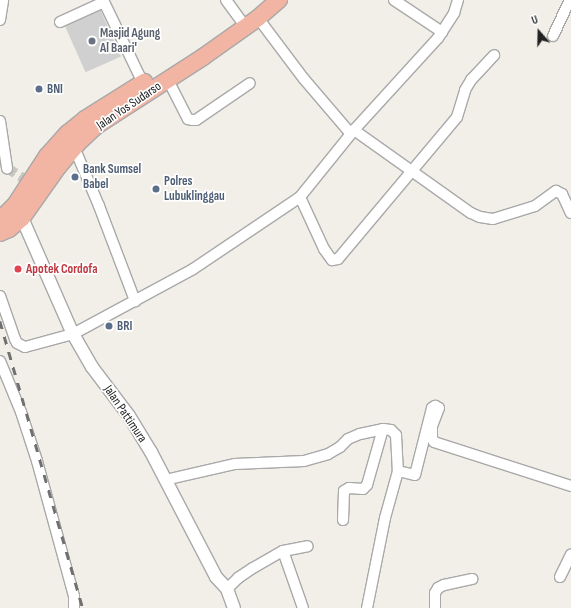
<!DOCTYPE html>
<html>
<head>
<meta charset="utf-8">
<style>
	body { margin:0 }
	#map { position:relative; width:571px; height:608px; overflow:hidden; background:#f2efe9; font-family:"Sofia Sans Condensed",sans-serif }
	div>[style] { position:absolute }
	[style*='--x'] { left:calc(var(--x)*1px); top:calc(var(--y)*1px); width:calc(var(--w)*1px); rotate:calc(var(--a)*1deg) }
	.religious>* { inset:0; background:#d0d0d0; transform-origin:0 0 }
	.minor-tunnel>* { height:10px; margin-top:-5px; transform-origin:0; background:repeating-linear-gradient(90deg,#c8c6c1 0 10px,transparent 0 15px) }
	.roads { filter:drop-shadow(1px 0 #a9a9a9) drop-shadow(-1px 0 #a9a9a9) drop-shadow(0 1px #a9a9a9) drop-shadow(0 -1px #a9a9a9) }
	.minor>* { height:10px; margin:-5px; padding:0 5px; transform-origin:5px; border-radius:5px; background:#fff }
	.tertiary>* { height:12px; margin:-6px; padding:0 6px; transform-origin:6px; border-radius:6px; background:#fff }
	.trunk>* { height:16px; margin:-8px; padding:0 8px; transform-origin:8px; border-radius:8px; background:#f2b4a3 }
	.rail>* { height:2.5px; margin-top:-1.25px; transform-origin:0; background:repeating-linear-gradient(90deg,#707070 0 8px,transparent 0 16px) }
	.dots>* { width:11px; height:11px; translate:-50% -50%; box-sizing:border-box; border:2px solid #fff; border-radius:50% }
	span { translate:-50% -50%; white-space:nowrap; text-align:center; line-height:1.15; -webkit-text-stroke:3.5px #fff; paint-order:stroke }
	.worship-label { font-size:13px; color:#5b616d; font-weight:700 }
	.left { translate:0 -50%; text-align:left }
	.service-label { font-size:13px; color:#4e5e75; font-weight:700 }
	.street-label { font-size:13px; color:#222 }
	.health-label { font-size:13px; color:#be3a42; font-weight:700 }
	.north { position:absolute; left:519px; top:12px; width:40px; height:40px; -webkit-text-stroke:3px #fff; paint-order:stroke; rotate:340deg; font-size:11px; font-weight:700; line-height:16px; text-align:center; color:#222 }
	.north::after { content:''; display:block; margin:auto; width:14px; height:18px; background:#222; clip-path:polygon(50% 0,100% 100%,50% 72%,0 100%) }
</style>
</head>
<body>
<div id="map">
	<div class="religious">
		<i style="left:100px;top:9px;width:52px;height:39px;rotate:66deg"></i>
	</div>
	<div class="minor-tunnel">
		<i style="--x:7;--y:168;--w:22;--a:32"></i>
	</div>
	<div class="roads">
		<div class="minor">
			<i style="--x:226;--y:0;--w:24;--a:54"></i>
			<i style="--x:394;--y:0;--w:58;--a:33.7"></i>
			<i style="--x:258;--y:18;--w:76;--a:53"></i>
			<i style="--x:304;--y:79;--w:72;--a:49.5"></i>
			<i style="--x:0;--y:20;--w:20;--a:-81"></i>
			<i style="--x:60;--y:22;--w:48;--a:-24.4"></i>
			<i style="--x:104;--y:2;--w:90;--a:64.3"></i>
			<i style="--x:553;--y:36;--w:40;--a:-65"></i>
			<i style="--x:168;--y:80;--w:44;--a:62.9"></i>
			<i style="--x:188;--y:119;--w:4;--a:14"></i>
			<i style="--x:192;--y:120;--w:4;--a:0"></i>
			<i style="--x:196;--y:120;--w:65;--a:-34.4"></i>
			<i style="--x:0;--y:121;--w:48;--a:81.5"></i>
			<i style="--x:354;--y:130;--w:143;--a:35.4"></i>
			<i style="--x:471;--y:213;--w:10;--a:24"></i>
			<i style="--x:480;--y:217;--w:13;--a:9"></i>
			<i style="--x:493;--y:219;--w:44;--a:-17.2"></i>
			<i style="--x:535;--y:206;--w:26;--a:-36"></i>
			<i style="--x:556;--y:191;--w:7;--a:27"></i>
			<i style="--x:562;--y:194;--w:21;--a:65"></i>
			<i style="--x:74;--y:147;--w:64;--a:67"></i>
			<i style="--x:99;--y:206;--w:102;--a:69.2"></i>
			<i style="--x:300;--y:197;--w:57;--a:65.2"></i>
			<i style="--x:324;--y:249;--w:14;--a:54"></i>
			<i style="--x:332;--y:260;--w:6;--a:-9"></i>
			<i style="--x:338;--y:259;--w:185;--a:-50"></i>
			<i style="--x:457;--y:117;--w:28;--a:-73"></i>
			<i style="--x:465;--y:90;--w:12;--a:-59"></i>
			<i style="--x:471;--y:80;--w:34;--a:-47"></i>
			<i style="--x:0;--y:296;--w:46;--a:70.8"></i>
			<i style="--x:15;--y:339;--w:4;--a:63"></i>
			<i style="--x:17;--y:343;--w:9;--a:27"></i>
			<i style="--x:25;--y:347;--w:50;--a:-15.2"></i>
			<i style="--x:73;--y:334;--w:136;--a:-28.4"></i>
			<i style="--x:193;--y:269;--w:129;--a:-33.9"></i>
			<i style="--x:300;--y:197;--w:86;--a:-51.1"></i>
			<i style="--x:354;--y:130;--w:125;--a:-47.6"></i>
			<i style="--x:438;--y:38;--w:30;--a:-57"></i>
			<i style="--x:454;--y:13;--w:14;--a:-73"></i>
			<i style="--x:0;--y:361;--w:55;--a:67.6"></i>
			<i style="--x:21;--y:412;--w:52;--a:71.9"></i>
			<i style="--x:37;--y:461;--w:140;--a:74.7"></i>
			<i style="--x:74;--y:596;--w:12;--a:90"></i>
			<i style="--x:398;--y:471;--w:17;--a:13"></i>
			<i style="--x:415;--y:475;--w:69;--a:-75.8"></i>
			<i style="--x:432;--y:408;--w:4;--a:-34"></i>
			<i style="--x:435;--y:406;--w:4;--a:27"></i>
			<i style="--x:439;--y:408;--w:19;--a:111"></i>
			<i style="--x:432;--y:426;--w:12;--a:90"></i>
			<i style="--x:432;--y:438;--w:4;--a:63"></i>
			<i style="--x:434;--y:442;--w:144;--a:17.8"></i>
			<i style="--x:165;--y:480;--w:72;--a:-12.9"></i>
			<i style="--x:235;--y:464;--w:69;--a:-2.5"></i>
			<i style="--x:304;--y:461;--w:25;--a:-16"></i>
			<i style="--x:328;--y:454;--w:14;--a:-30"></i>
			<i style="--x:340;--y:447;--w:11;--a:-45"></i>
			<i style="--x:348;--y:439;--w:13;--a:-23"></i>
			<i style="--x:360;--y:434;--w:24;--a:-12"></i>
			<i style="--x:383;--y:429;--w:8;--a:7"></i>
			<i style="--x:391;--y:430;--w:7;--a:45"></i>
			<i style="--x:396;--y:435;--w:36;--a:87"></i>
			<i style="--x:398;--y:471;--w:49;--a:105.5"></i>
			<i style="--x:385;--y:518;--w:92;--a:101.3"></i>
			<i style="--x:343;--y:520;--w:29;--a:-88"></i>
			<i style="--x:344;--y:491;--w:6;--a:-31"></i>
			<i style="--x:349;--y:488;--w:14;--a:4"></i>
			<i style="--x:363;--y:489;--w:6;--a:-45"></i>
			<i style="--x:367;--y:485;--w:58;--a:-74.1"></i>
			<i style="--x:283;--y:551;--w:60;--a:70.7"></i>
			<i style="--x:560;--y:577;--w:25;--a:-64"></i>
			<i style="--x:227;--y:589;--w:16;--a:-45"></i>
			<i style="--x:238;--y:578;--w:18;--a:-34"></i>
			<i style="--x:253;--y:568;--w:34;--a:-30"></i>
			<i style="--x:283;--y:551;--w:25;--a:-11"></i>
			<i style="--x:435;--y:608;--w:15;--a:-90"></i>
			<i style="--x:435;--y:593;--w:6;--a:-59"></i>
			<i style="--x:438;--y:588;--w:7;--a:-27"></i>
			<i style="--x:444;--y:585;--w:29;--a:-12"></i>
		</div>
		<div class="tertiary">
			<i style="--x:22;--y:218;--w:127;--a:66.3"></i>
			<i style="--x:73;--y:334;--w:38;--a:60"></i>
			<i style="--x:92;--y:367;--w:61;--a:52.9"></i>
			<i style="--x:129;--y:416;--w:42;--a:58.6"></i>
			<i style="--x:151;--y:452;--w:141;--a:62.5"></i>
			<i style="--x:216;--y:577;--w:16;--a:47"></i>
			<i style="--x:227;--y:589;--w:20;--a:70"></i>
		</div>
		<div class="trunk">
			<i style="--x:0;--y:220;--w:21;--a:-45"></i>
			<i style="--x:15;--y:205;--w:59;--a:-56.9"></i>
			<i style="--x:47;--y:156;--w:31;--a:-48"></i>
			<i style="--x:68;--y:133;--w:22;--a:-39"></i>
			<i style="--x:85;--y:119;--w:70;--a:-32.1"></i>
			<i style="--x:0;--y:233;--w:10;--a:-24"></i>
			<i style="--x:9;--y:229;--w:17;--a:-40"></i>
			<i style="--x:22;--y:218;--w:62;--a:-54.8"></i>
			<i style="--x:58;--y:167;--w:30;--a:-50"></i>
			<i style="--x:77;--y:144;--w:26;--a:-43"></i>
			<i style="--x:96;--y:126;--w:127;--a:-32.8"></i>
			<i style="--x:203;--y:57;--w:67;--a:-35.3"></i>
			<i style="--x:258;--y:18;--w:28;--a:-41"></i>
		</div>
	</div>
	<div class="rail">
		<i style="--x:0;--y:321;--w:299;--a:73.9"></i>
	</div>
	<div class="dots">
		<i style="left:92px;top:41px;background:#6b7280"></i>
		<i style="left:39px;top:89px;background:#5c6f8a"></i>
		<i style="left:75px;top:177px;background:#5c6f8a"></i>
		<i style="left:156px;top:189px;background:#5c6f8a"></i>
		<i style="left:18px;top:269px;background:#e0444e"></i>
		<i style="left:109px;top:326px;background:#5c6f8a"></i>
	</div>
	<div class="worship-label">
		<span class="left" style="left:100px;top:41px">Masjid Agung<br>Al Baari'</span>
	</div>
	<div class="service-label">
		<span class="left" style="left:47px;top:89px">BNI</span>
		<span class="left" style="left:83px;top:177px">Bank Sumsel<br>Babel</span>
		<span class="left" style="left:164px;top:189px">Polres<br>Lubuklinggau</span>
		<span class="left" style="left:117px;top:326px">BRI</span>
	</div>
	<div class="street-label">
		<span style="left:129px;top:106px;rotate:-34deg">Jalan Yos Sudarso</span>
		<span style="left:125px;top:414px;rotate:56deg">Jalan Pattimura</span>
	</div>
	<div class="health-label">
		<span class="left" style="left:26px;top:269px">Apotek Cordofa</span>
	</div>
	<div class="north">U</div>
</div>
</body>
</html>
